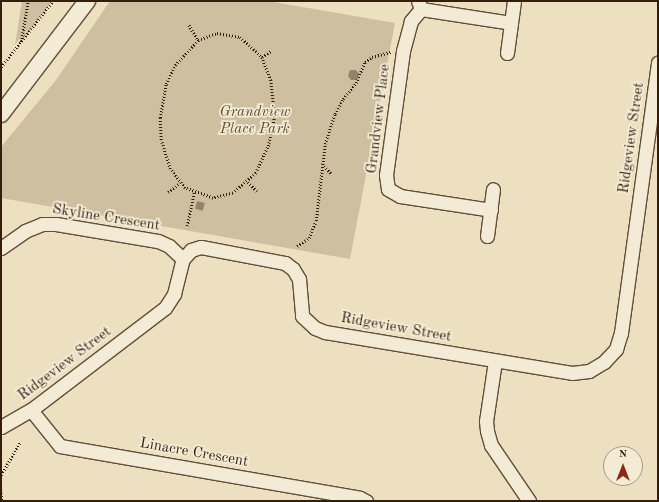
<!DOCTYPE html>
<html>
<head>
<meta charset="utf-8">
<style>
	body { margin:0 }
	#map { position:relative; width:659px; height:502px; overflow:hidden; background:#ede0c0; font-family:"Old Standard TT",serif }
	div>[style] { position:absolute }
	[style*='--x'] { left:calc(var(--x)*1px); top:calc(var(--y)*1px); width:calc(var(--w)*1px); rotate:calc(var(--a)*1deg) }
	.green>* { inset:0; background:#cebfa1 }
	.building>* { inset:0; background:#948369; transform-origin:0 0 }
	.path>* { height:2.5px; margin-top:-1.25px; transform-origin:0; background:repeating-linear-gradient(90deg,#341e0b 0 1px,transparent 0 3px) }
	.roads { filter:drop-shadow(1px 0 #624e38) drop-shadow(-1px 0 #624e38) drop-shadow(0 1px #624e38) drop-shadow(0 -1px #624e38) }
	.minor>* { height:13px; margin:-6.5px; padding:0 6.5px; transform-origin:6.5px; border-radius:6.5px; background:#f3ebd6 }
	.tertiary>* { height:16px; margin:-8px; padding:0 8px; transform-origin:8px; border-radius:8px; background:#f3ebd6 }
	span { translate:-50% -50%; white-space:nowrap; text-align:center; line-height:1.15; -webkit-text-stroke:3.5px #f3ebd6; paint-order:stroke }
	.park-label { font-size:15px; color:#624e38; font-style:italic }
	.street-label { font-size:15px; color:#341e0b }
	.frame { position:absolute; inset:0; border:2px solid #341e0b; pointer-events:none }
	.north { position:absolute; left:603px; top:446px; width:40px; height:40px; box-sizing:border-box; background:#f3ebd6; border:1px solid #a79985; border-radius:50%; rotate:0deg; font-size:11px; font-weight:700; line-height:16px; text-align:center; color:#341e0b }
	.north::after { content:''; display:block; margin:auto; width:14px; height:18px; background:#8f2418; clip-path:polygon(50% 0,100% 100%,50% 72%,0 100%) }
</style>
</head>
<body>
<div id="map">
	<div class="green">
		<i style="clip-path:polygon(22px 1px,52px 1px,21px 43px,21px 37px,15px 45px)"></i>
		<i style="clip-path:polygon(110px 1px,268px 1px,395px 23px,350px 259px,1px 198px,1px 147px,56px 80px)"></i>
	</div>
	<div class="building">
		<i style="clip-path:polygon(350px 70px,356px 70px,359px 74px,357px 80px,351px 80px,348px 76px)"></i>
		<i style="left:197px;top:201px;width:8px;height:8px;rotate:14deg"></i>
	</div>
	<div class="path">
		<i style="--x:189;--y:25;--w:17;--a:59"></i>
		<i style="--x:217;--y:33;--w:23;--a:10"></i>
		<i style="--x:240;--y:37;--w:30;--a:42"></i>
		<i style="--x:262;--y:57;--w:25;--a:69"></i>
		<i style="--x:271;--y:80;--w:36;--a:84"></i>
		<i style="--x:275;--y:116;--w:30;--a:102"></i>
		<i style="--x:269;--y:145;--w:31;--a:115"></i>
		<i style="--x:256;--y:173;--w:30;--a:139"></i>
		<i style="--x:233;--y:193;--w:21;--a:166"></i>
		<i style="--x:213;--y:198;--w:30;--a:-160"></i>
		<i style="--x:185;--y:188;--w:24;--a:-128"></i>
		<i style="--x:170;--y:169;--w:30;--a:-107"></i>
		<i style="--x:161;--y:140;--w:22;--a:-93"></i>
		<i style="--x:160;--y:118;--w:35;--a:-80"></i>
		<i style="--x:166;--y:84;--w:21;--a:-65"></i>
		<i style="--x:175;--y:65;--w:34;--a:-47"></i>
		<i style="--x:198;--y:40;--w:20;--a:-20"></i>
		<i style="--x:21;--y:42;--w:42;--a:-80.3"></i>
		<i style="--x:262;--y:57;--w:11;--a:-34"></i>
		<i style="--x:1;--y:67;--w:84;--a:-51.8"></i>
		<i style="--x:324;--y:166;--w:11;--a:45"></i>
		<i style="--x:248;--y:182;--w:13;--a:45"></i>
		<i style="--x:168;--y:192;--w:15;--a:-37"></i>
		<i style="--x:187;--y:226;--w:34;--a:-78"></i>
		<i style="--x:297;--y:246;--w:14;--a:-34"></i>
		<i style="--x:309;--y:238;--w:18;--a:-68"></i>
		<i style="--x:316;--y:221;--w:78;--a:-83.3"></i>
		<i style="--x:325;--y:144;--w:32;--a:-72"></i>
		<i style="--x:335;--y:114;--w:17;--a:-62"></i>
		<i style="--x:343;--y:99;--w:21;--a:-51"></i>
		<i style="--x:356;--y:83;--w:23;--a:-67"></i>
		<i style="--x:365;--y:62;--w:9;--a:-36"></i>
		<i style="--x:372;--y:57;--w:20;--a:-15"></i>
		<i style="--x:1;--y:475;--w:38;--a:-60"></i>
		<i style="--x:1;--y:490;--w:11;--a:85"></i>
	</div>
	<div class="roads">
		<div class="minor">
			<i style="--x:418;--y:1;--w:9;--a:69"></i>
			<i style="--x:421;--y:9;--w:16;--a:130"></i>
			<i style="--x:411;--y:21;--w:31;--a:105"></i>
			<i style="--x:403;--y:51;--w:125;--a:97.8"></i>
			<i style="--x:386;--y:175;--w:14;--a:82"></i>
			<i style="--x:388;--y:189;--w:14;--a:30"></i>
			<i style="--x:400;--y:196;--w:92;--a:8.7"></i>
			<i style="--x:421;--y:9;--w:91;--a:8.8"></i>
			<i style="--x:507;--y:53;--w:52;--a:-82.3"></i>
			<i style="--x:487;--y:236;--w:47;--a:-82.7"></i>
			<i style="--x:1;--y:248;--w:29;--a:-35"></i>
			<i style="--x:25;--y:231;--w:18;--a:-22"></i>
			<i style="--x:42;--y:224;--w:14;--a:0"></i>
			<i style="--x:56;--y:224;--w:103;--a:9.5"></i>
			<i style="--x:158;--y:241;--w:12;--a:24"></i>
			<i style="--x:169;--y:246;--w:19;--a:43"></i>
			<i style="--x:495;--y:361;--w:61;--a:98.5"></i>
			<i style="--x:486;--y:421;--w:10;--a:84"></i>
			<i style="--x:487;--y:431;--w:15;--a:74"></i>
			<i style="--x:491;--y:445;--w:68;--a:55.8"></i>
			<i style="--x:31;--y:410;--w:46;--a:51.1"></i>
			<i style="--x:60;--y:446;--w:304;--a:9.8"></i>
			<i style="--x:360;--y:498;--w:7;--a:27"></i>
			<i style="--x:1;--y:427;--w:34;--a:-30"></i>
			<i style="--x:31;--y:410;--w:168;--a:-37.3"></i>
			<i style="--x:165;--y:308;--w:17;--a:-57"></i>
			<i style="--x:174;--y:294;--w:36;--a:-76"></i>
			<i style="--x:183;--y:259;--w:12;--a:-48"></i>
			<i style="--x:191;--y:250;--w:10;--a:-17"></i>
			<i style="--x:201;--y:247;--w:86;--a:10.8"></i>
			<i style="--x:285;--y:263;--w:10;--a:37"></i>
			<i style="--x:293;--y:269;--w:12;--a:59"></i>
			<i style="--x:299;--y:279;--w:37;--a:85"></i>
			<i style="--x:302;--y:316;--w:18;--a:43"></i>
			<i style="--x:315;--y:328;--w:11;--a:22"></i>
			<i style="--x:325;--y:332;--w:250;--a:9.4"></i>
			<i style="--x:572;--y:373;--w:17;--a:-7"></i>
			<i style="--x:589;--y:371;--w:17;--a:-31"></i>
			<i style="--x:604;--y:362;--w:18;--a:-47"></i>
			<i style="--x:616;--y:349;--w:17;--a:-73"></i>
			<i style="--x:621;--y:333;--w:273;--a:-82.2"></i>
		</div>
		<div class="tertiary">
			<i style="--x:1;--y:114;--w:142;--a:-52.7"></i>
		</div>
	</div>
	<div class="park-label">
		<span style="left:255px;top:121px">Grandview<br>Place Park</span>
	</div>
	<div class="street-label">
		<span style="left:379px;top:119px;rotate:-83deg">Grandview Place</span>
		<span style="left:632px;top:138px;rotate:-82deg">Ridgeview Street</span>
		<span style="left:106px;top:218px;rotate:9deg">Skyline Crescent</span>
		<span style="left:396px;top:328px;rotate:10deg">Ridgeview Street</span>
		<span style="left:65px;top:364px;rotate:-37deg">Ridgeview Street</span>
		<span style="left:194px;top:453px;rotate:10deg">Linacre Crescent</span>
	</div>
	<div class="frame"></div>
	<div class="north">N</div>
</div>
</body>
</html>
